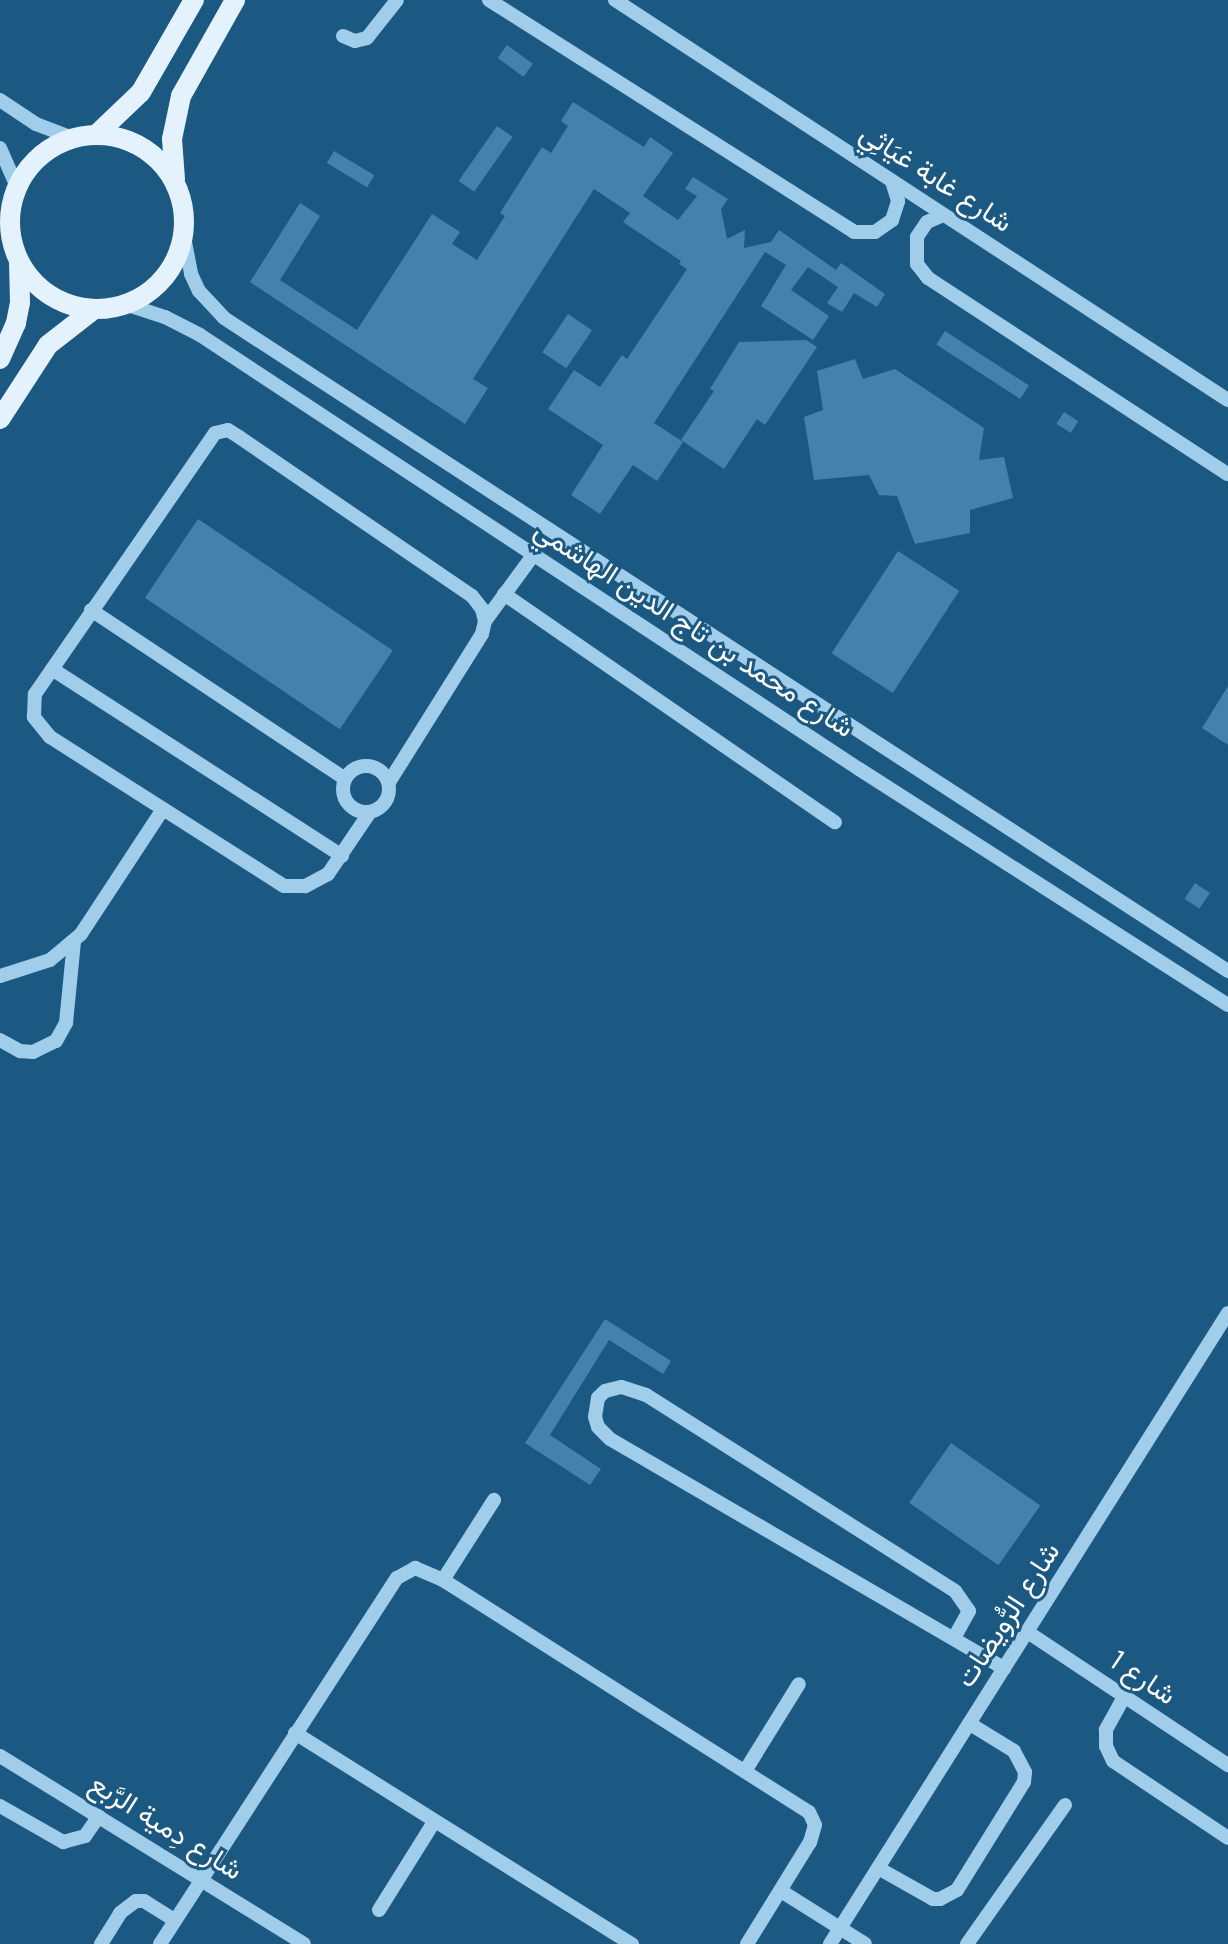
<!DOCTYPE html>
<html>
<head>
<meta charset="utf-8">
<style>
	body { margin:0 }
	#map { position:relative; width:1228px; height:1944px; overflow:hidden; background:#1b5882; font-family:"DM Sans",Vazirmatn,sans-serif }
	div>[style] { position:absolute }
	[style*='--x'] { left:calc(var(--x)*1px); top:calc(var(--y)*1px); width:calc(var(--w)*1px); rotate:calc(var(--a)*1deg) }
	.building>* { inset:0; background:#4482ab; transform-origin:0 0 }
	.minor>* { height:14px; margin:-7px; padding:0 7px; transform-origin:7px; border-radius:7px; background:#a0cdea }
	.minor>.ring { margin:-7px; padding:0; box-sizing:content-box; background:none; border:14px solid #a0cdea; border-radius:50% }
	.major>* { height:20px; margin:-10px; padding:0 10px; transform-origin:10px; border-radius:10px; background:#e4f2fe }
	.major>.ring { margin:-10px; padding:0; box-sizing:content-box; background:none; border:20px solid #e4f2fe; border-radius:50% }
	span { translate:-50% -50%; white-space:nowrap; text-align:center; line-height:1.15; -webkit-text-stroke:6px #1b5882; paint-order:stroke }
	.street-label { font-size:28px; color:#fff }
</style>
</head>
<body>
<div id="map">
	<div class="building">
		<i style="left:507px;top:45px;width:32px;height:16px;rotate:36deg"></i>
		<i style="clip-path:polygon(573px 102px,644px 147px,650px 137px,673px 153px,643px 196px,678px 220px,697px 196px,685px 189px,693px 177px,728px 199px,721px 209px,727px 239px,745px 230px,744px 248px,771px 242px,779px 230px,836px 270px,841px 263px,885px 294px,877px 307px,854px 293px,842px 312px,827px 303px,838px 287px,808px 267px,791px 290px,829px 316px,813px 340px,761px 306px,786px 265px,765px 252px,654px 423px,683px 442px,657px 481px,633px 465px,600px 514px,571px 495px,603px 445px,548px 409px,574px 370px,600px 387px,622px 355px,627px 359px,687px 269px,679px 264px,681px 261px,623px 222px,630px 213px,594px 189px,473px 379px,488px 388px,465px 424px,250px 282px,300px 203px,320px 216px,280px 280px,357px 330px,432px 214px,460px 232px,452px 244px,477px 260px,505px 216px,500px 213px,542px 147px,551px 153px,568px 126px,561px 121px)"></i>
		<i style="left:497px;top:126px;width:19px;height:67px;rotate:35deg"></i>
		<i style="left:334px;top:151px;width:47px;height:14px;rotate:31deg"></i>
		<i style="left:568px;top:314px;width:29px;height:46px;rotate:34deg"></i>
		<i style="left:945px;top:331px;width:100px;height:16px;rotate:33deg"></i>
		<i style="clip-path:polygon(806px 340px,817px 347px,765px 425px,757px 419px,724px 469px,681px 440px,714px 391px,710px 389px,739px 342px)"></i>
		<i style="clip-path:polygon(855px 359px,863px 379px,895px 369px,984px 428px,979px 460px,1004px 457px,1013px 498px,970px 510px,970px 533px,915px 544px,897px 496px,879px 495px,869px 475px,814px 480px,804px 417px,823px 410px,817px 371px)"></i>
		<i style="left:1064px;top:412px;width:17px;height:14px;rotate:33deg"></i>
		<i style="left:198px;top:519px;width:235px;height:95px;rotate:34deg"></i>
		<i style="left:898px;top:551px;width:73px;height:122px;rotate:33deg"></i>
		<i style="clip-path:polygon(1228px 686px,1228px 745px,1202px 728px)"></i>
		<i style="left:1195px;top:883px;width:18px;height:19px;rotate:34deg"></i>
		<i style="clip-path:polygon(605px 1319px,671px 1361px,663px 1374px,609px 1340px,550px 1435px,601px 1469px,590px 1485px,525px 1443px)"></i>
		<i style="left:951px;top:1443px;width:109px;height:73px;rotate:35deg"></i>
	</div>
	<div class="minor">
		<i style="--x:489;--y:0;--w:432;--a:32.4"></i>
		<i style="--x:854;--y:232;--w:21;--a:0"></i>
		<i style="--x:875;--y:232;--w:21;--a:-35"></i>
		<i style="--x:892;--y:220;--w:20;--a:-72"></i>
		<i style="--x:898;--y:201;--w:21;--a:-107"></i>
		<i style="--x:615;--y:0;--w:732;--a:33.13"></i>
		<i style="--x:343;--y:36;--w:13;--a:23"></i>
		<i style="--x:355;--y:41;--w:12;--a:-14"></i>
		<i style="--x:367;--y:38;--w:48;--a:-51.7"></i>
		<i style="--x:0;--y:100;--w:43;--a:33.7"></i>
		<i style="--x:36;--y:124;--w:40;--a:21"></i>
		<i style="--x:0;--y:148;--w:43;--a:66.4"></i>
		<i style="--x:943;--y:215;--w:17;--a:156"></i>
		<i style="--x:927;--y:222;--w:18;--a:124"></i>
		<i style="--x:917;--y:237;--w:27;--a:90"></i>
		<i style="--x:917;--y:264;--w:18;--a:52"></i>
		<i style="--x:928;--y:278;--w:358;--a:33.2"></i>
		<i style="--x:184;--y:237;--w:38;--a:79"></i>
		<i style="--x:191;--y:274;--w:19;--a:65"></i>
		<i style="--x:199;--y:291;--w:37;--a:47"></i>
		<i style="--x:224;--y:318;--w:1198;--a:33.04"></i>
		<i style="--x:128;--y:305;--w:39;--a:18"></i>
		<i style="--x:165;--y:317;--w:39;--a:27"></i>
		<i style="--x:200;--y:335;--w:789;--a:33.37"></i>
		<i style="--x:859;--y:769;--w:438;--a:32.6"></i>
		<i style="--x:504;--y:594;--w:402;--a:34.6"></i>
		<i style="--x:91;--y:610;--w:305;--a:33.6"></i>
		<i style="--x:485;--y:621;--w:83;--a:-53.8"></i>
		<i style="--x:52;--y:669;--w:345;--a:32.8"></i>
		<i class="ring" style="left:343px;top:766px;width:32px;height:32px"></i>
		<i style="--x:370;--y:812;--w:75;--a:124.1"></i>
		<i style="--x:328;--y:874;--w:26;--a:152"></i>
		<i style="--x:305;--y:886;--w:21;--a:180"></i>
		<i style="--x:284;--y:886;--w:277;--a:-147.5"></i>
		<i style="--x:50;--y:737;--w:26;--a:-129"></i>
		<i style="--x:34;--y:717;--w:23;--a:-88"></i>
		<i style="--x:35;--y:694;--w:317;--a:-55.4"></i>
		<i style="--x:215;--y:433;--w:13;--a:-13"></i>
		<i style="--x:228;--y:430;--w:13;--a:32"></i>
		<i style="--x:239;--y:437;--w:282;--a:34.3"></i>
		<i style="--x:472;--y:596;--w:16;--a:52"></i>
		<i style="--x:482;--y:609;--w:12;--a:76"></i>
		<i style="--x:485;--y:621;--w:13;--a:103"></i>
		<i style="--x:482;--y:634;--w:175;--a:122.1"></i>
		<i style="--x:0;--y:976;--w:52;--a:-17.7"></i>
		<i style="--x:50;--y:960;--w:40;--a:-40"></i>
		<i style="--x:81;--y:934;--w:149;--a:-56.7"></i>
		<i style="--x:0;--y:1040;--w:23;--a:29"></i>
		<i style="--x:20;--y:1051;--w:13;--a:4"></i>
		<i style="--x:33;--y:1052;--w:25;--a:-26"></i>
		<i style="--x:56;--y:1041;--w:21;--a:-61"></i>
		<i style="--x:66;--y:1023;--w:82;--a:-84.4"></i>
		<i style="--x:443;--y:1580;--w:95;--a:-57.5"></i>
		<i style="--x:1029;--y:1633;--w:239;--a:33.6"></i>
		<i style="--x:954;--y:1638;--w:31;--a:-61"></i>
		<i style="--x:969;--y:1611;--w:24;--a:-125"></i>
		<i style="--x:955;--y:1591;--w:366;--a:-147.6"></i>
		<i style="--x:646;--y:1395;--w:26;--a:-162"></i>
		<i style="--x:621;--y:1387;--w:16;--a:166"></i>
		<i style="--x:605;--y:1391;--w:10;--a:135"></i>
		<i style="--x:598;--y:1398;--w:19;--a:99"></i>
		<i style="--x:595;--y:1417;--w:10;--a:73"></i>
		<i style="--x:598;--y:1427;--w:17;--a:45"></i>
		<i style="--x:610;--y:1439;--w:456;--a:30.2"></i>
		<i style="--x:1124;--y:1697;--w:38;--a:119"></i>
		<i style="--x:1106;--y:1730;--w:16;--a:90"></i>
		<i style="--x:1106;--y:1746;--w:17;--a:65"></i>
		<i style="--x:1113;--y:1761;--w:138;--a:33.8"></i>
		<i style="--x:295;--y:1733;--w:398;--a:32.1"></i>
		<i style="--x:0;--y:1756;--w:357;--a:31.7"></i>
		<i style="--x:745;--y:1771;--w:102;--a:-58.2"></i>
		<i style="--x:0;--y:1806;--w:73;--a:29.7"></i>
		<i style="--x:63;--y:1842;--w:23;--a:-15"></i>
		<i style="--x:85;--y:1836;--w:24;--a:-55"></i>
		<i style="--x:878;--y:1868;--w:63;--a:29.4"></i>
		<i style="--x:933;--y:1899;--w:7;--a:0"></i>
		<i style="--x:940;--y:1899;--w:19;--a:-28"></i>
		<i style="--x:957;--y:1890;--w:127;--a:-58.2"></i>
		<i style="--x:1024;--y:1782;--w:10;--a:-84"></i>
		<i style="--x:1025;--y:1772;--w:24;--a:-118"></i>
		<i style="--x:1014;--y:1751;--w:52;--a:-148.5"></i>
		<i style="--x:781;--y:1891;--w:99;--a:32.2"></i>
		<i style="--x:379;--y:1910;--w:104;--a:-58"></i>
		<i style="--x:101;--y:1944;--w:36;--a:-58"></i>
		<i style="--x:120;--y:1913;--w:20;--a:-37"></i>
		<i style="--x:136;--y:1901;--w:8;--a:0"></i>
		<i style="--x:144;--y:1901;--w:36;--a:32"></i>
		<i style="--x:160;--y:1944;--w:436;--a:-57.1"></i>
		<i style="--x:397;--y:1578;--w:21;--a:-29"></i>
		<i style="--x:415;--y:1568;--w:30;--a:23"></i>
		<i style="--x:443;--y:1580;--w:433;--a:32.4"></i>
		<i style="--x:809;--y:1812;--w:14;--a:65"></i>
		<i style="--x:815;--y:1825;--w:18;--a:106"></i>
		<i style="--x:810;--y:1842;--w:120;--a:121.7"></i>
		<i style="--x:830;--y:1944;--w:746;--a:-57.76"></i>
		<i style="--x:967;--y:1944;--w:170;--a:-54.8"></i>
	</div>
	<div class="major">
		<i class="ring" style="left:10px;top:135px;width:154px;height:154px"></i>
		<i style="--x:96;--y:135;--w:62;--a:-43.7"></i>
		<i style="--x:141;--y:92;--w:106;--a:-60.1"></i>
		<i style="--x:175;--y:179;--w:40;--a:-94.3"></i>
		<i style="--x:172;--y:139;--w:44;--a:-78.2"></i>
		<i style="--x:181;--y:96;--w:110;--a:-60.6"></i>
		<i style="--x:0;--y:359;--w:39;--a:-66"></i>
		<i style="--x:16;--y:323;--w:20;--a:-79"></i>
		<i style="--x:20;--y:303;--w:41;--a:-91.4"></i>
		<i style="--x:0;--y:419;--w:88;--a:-57"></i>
		<i style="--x:48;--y:345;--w:57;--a:-37.9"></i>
	</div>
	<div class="street-label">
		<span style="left:936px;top:178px;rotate:33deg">شارع غابة غيَاثِي</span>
		<span style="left:694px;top:629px;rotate:33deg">شارع محمد بن تاج الدين الهاشمي</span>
		<span style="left:1008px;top:1615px;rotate:-57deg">شارع الرُّويضات</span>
		<span style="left:1143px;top:1678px;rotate:34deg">شارع 1</span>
		<span style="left:166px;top:1827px;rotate:32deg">شارع دِمية الرَّبع</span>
	</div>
</div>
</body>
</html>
